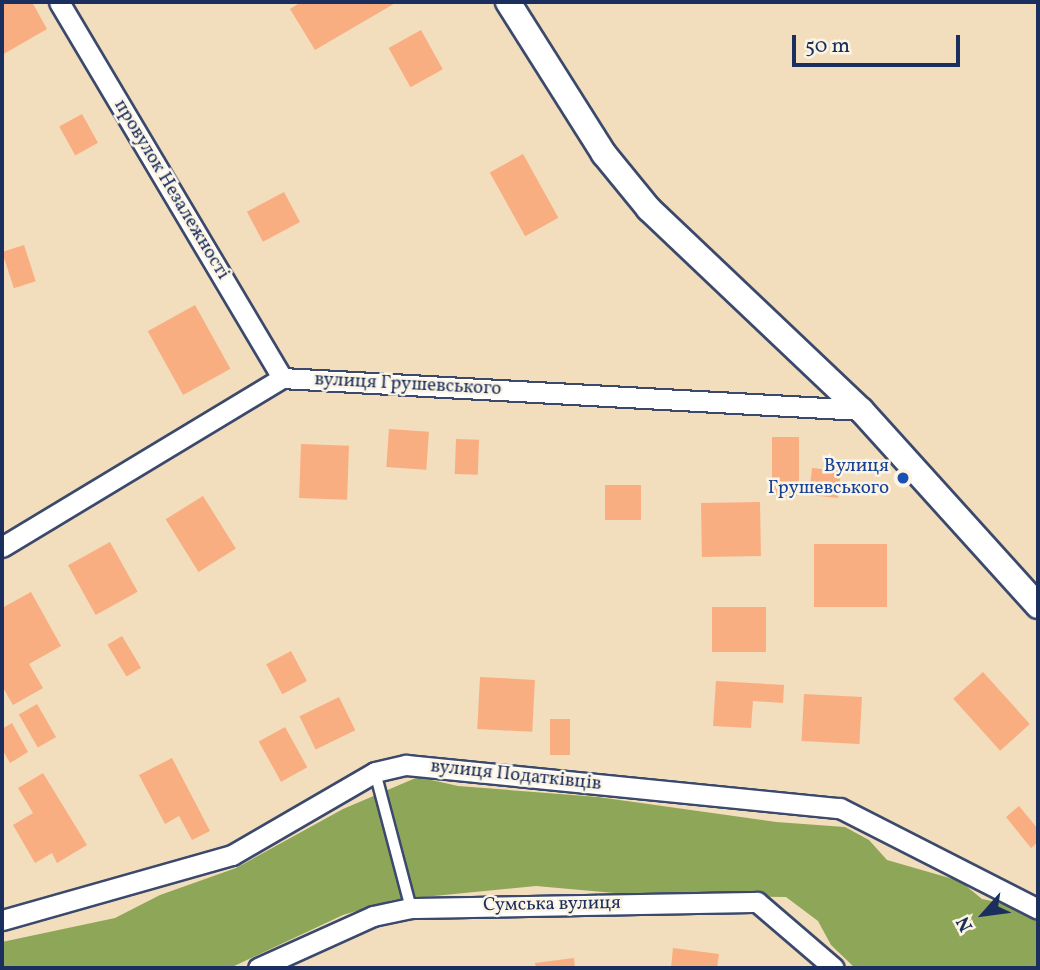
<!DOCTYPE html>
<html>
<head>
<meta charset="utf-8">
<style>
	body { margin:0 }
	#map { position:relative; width:1040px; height:970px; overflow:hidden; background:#f2ddbd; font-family:Vollkorn,serif }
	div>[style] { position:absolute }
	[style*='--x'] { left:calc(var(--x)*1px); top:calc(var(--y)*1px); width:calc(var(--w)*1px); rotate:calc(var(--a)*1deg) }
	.forest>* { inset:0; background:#8ea657 }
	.building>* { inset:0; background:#f9ae81; transform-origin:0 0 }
	.roads { filter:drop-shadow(2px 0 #3b496c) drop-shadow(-2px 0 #3b496c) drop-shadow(0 2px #3b496c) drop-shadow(0 -2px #3b496c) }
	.service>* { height:10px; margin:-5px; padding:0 5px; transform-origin:5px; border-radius:5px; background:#fff }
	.minor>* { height:19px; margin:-9.5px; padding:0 9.5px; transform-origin:9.5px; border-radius:9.5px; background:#fff }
	.tertiary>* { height:24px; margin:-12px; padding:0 12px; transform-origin:12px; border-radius:12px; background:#fff }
	.dots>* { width:19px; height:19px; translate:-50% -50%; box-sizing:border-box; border:4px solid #fcf5e5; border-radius:50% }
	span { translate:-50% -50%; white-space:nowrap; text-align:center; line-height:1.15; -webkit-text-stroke:5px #fcf5e5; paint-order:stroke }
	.street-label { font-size:19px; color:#1b2f5e }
	.transit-label { font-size:19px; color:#164399 }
	.right { translate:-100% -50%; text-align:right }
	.frame { position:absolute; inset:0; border:4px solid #1b2f5e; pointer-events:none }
	.north { position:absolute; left:949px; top:879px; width:70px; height:70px; -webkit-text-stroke:5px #fcf5e5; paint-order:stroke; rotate:242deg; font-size:19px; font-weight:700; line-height:28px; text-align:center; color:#1b2f5e }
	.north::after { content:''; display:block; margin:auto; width:24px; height:32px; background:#1b2f5e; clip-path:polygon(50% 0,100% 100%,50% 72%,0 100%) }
	.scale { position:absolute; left:792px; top:35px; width:168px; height:32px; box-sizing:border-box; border:4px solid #1b2f5e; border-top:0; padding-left:9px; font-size:21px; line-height:24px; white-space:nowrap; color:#1b2f5e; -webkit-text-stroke:5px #fcf5e5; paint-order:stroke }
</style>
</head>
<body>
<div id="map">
	<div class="forest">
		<i style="clip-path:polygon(418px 777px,458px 786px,598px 797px,776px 822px,845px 827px,869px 840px,887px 860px,960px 881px,982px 899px,1011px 905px,1038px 894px,1038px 968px,855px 968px,831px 945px,818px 921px,786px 897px,648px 896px,536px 886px,393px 900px,343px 915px,230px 968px,2px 968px,2px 942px,115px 918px,160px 895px,236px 868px,343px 809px)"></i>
	</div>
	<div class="building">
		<i style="clip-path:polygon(2px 2px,32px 2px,47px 29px,2px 55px)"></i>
		<i style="clip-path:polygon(301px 2px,397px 2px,315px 50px,290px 9px)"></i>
		<i style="left:421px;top:30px;width:45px;height:37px;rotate:61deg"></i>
		<i style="left:82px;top:114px;width:33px;height:26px;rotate:61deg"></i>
		<i style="left:523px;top:154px;width:73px;height:38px;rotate:61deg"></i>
		<i style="left:284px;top:192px;width:34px;height:42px;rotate:62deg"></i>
		<i style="left:24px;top:245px;width:38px;height:23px;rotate:72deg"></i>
		<i style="left:195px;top:305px;width:73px;height:54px;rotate:61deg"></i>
		<i style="left:389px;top:429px;width:40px;height:38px;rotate:4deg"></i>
		<i style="left:772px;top:437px;width:27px;height:59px"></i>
		<i style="left:456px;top:439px;width:23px;height:35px;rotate:2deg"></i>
		<i style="left:301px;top:444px;width:48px;height:54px;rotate:2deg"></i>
		<i style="left:812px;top:468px;width:29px;height:27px;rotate:6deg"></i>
		<i style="left:605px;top:485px;width:36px;height:35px"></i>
		<i style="left:203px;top:496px;width:62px;height:44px;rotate:58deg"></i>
		<i style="left:760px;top:502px;width:54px;height:59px;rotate:89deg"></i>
		<i style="left:110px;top:542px;width:57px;height:48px;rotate:61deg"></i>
		<i style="left:814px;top:544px;width:73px;height:63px"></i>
		<i style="clip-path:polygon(31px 592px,61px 646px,29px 664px,43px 688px,13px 705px,2px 686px,2px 608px)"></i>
		<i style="left:712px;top:607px;width:54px;height:45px"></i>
		<i style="left:122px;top:636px;width:37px;height:17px;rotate:59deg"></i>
		<i style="left:291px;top:651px;width:34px;height:28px;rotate:62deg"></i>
		<i style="left:983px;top:672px;width:70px;height:40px;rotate:48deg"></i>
		<i style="left:480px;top:677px;width:55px;height:52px;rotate:3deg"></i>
		<i style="clip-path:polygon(716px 681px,784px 685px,783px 703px,753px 701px,751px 728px,713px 726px)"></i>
		<i style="left:804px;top:694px;width:58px;height:47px;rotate:3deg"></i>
		<i style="left:339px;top:697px;width:37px;height:44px;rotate:64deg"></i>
		<i style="left:37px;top:704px;width:38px;height:21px;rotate:60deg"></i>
		<i style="left:550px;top:719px;width:20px;height:36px"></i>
		<i style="clip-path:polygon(12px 723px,28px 752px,10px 763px,2px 749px,2px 729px)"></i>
		<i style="left:285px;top:727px;width:46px;height:30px;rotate:61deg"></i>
		<i style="clip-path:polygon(172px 758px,210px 831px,192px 840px,179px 816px,165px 824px,139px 775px)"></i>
		<i style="clip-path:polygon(43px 773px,87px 845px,57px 863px,52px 853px,35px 863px,13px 825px,33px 813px,18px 788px)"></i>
		<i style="clip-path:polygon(1019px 806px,1038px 829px,1038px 842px,1031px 848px,1006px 817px)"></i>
		<i style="clip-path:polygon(673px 948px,719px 954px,717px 968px,671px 968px)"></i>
		<i style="clip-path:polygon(574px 958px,575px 968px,536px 968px,535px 963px)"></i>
	</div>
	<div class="roads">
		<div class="service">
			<i style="--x:375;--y:772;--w:141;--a:75.2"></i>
		</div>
		<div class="minor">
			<i style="--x:59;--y:2;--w:437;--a:59.3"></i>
			<i style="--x:2;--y:547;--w:327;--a:-31.1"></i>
			<i style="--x:282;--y:378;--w:580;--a:3.16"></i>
			<i style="--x:2;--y:920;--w:239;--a:-15.8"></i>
			<i style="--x:232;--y:855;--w:165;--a:-30.1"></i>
			<i style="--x:375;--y:772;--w:32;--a:-13"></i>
			<i style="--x:406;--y:765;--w:436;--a:5.7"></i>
			<i style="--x:840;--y:808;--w:222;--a:27"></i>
			<i style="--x:258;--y:968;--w:126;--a:-24.3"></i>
			<i style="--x:373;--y:916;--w:39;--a:-12"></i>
			<i style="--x:411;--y:908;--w:346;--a:-1"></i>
			<i style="--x:757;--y:902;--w:101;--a:40.6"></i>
		</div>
		<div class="tertiary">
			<i style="--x:508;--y:2;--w:180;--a:57.7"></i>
			<i style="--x:604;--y:154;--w:71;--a:50.7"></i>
			<i style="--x:649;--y:209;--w:292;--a:43.5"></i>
			<i style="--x:861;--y:410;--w:264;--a:47.9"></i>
		</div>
	</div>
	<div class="dots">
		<i style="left:903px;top:478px;background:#1a4fb4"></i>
	</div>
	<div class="street-label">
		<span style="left:171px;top:190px;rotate:59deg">провулок Незалежності</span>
		<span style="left:408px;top:385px;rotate:3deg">вулиця Грушевського</span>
		<span style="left:516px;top:776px;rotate:6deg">вулиця Податківців</span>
		<span style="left:552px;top:905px;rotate:-1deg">Сумська вулиця</span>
	</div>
	<div class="transit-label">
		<span class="right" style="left:889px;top:478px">Вулиця<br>Грушевського</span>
	</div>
	<div class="frame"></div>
	<div class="north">N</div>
	<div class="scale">50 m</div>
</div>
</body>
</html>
